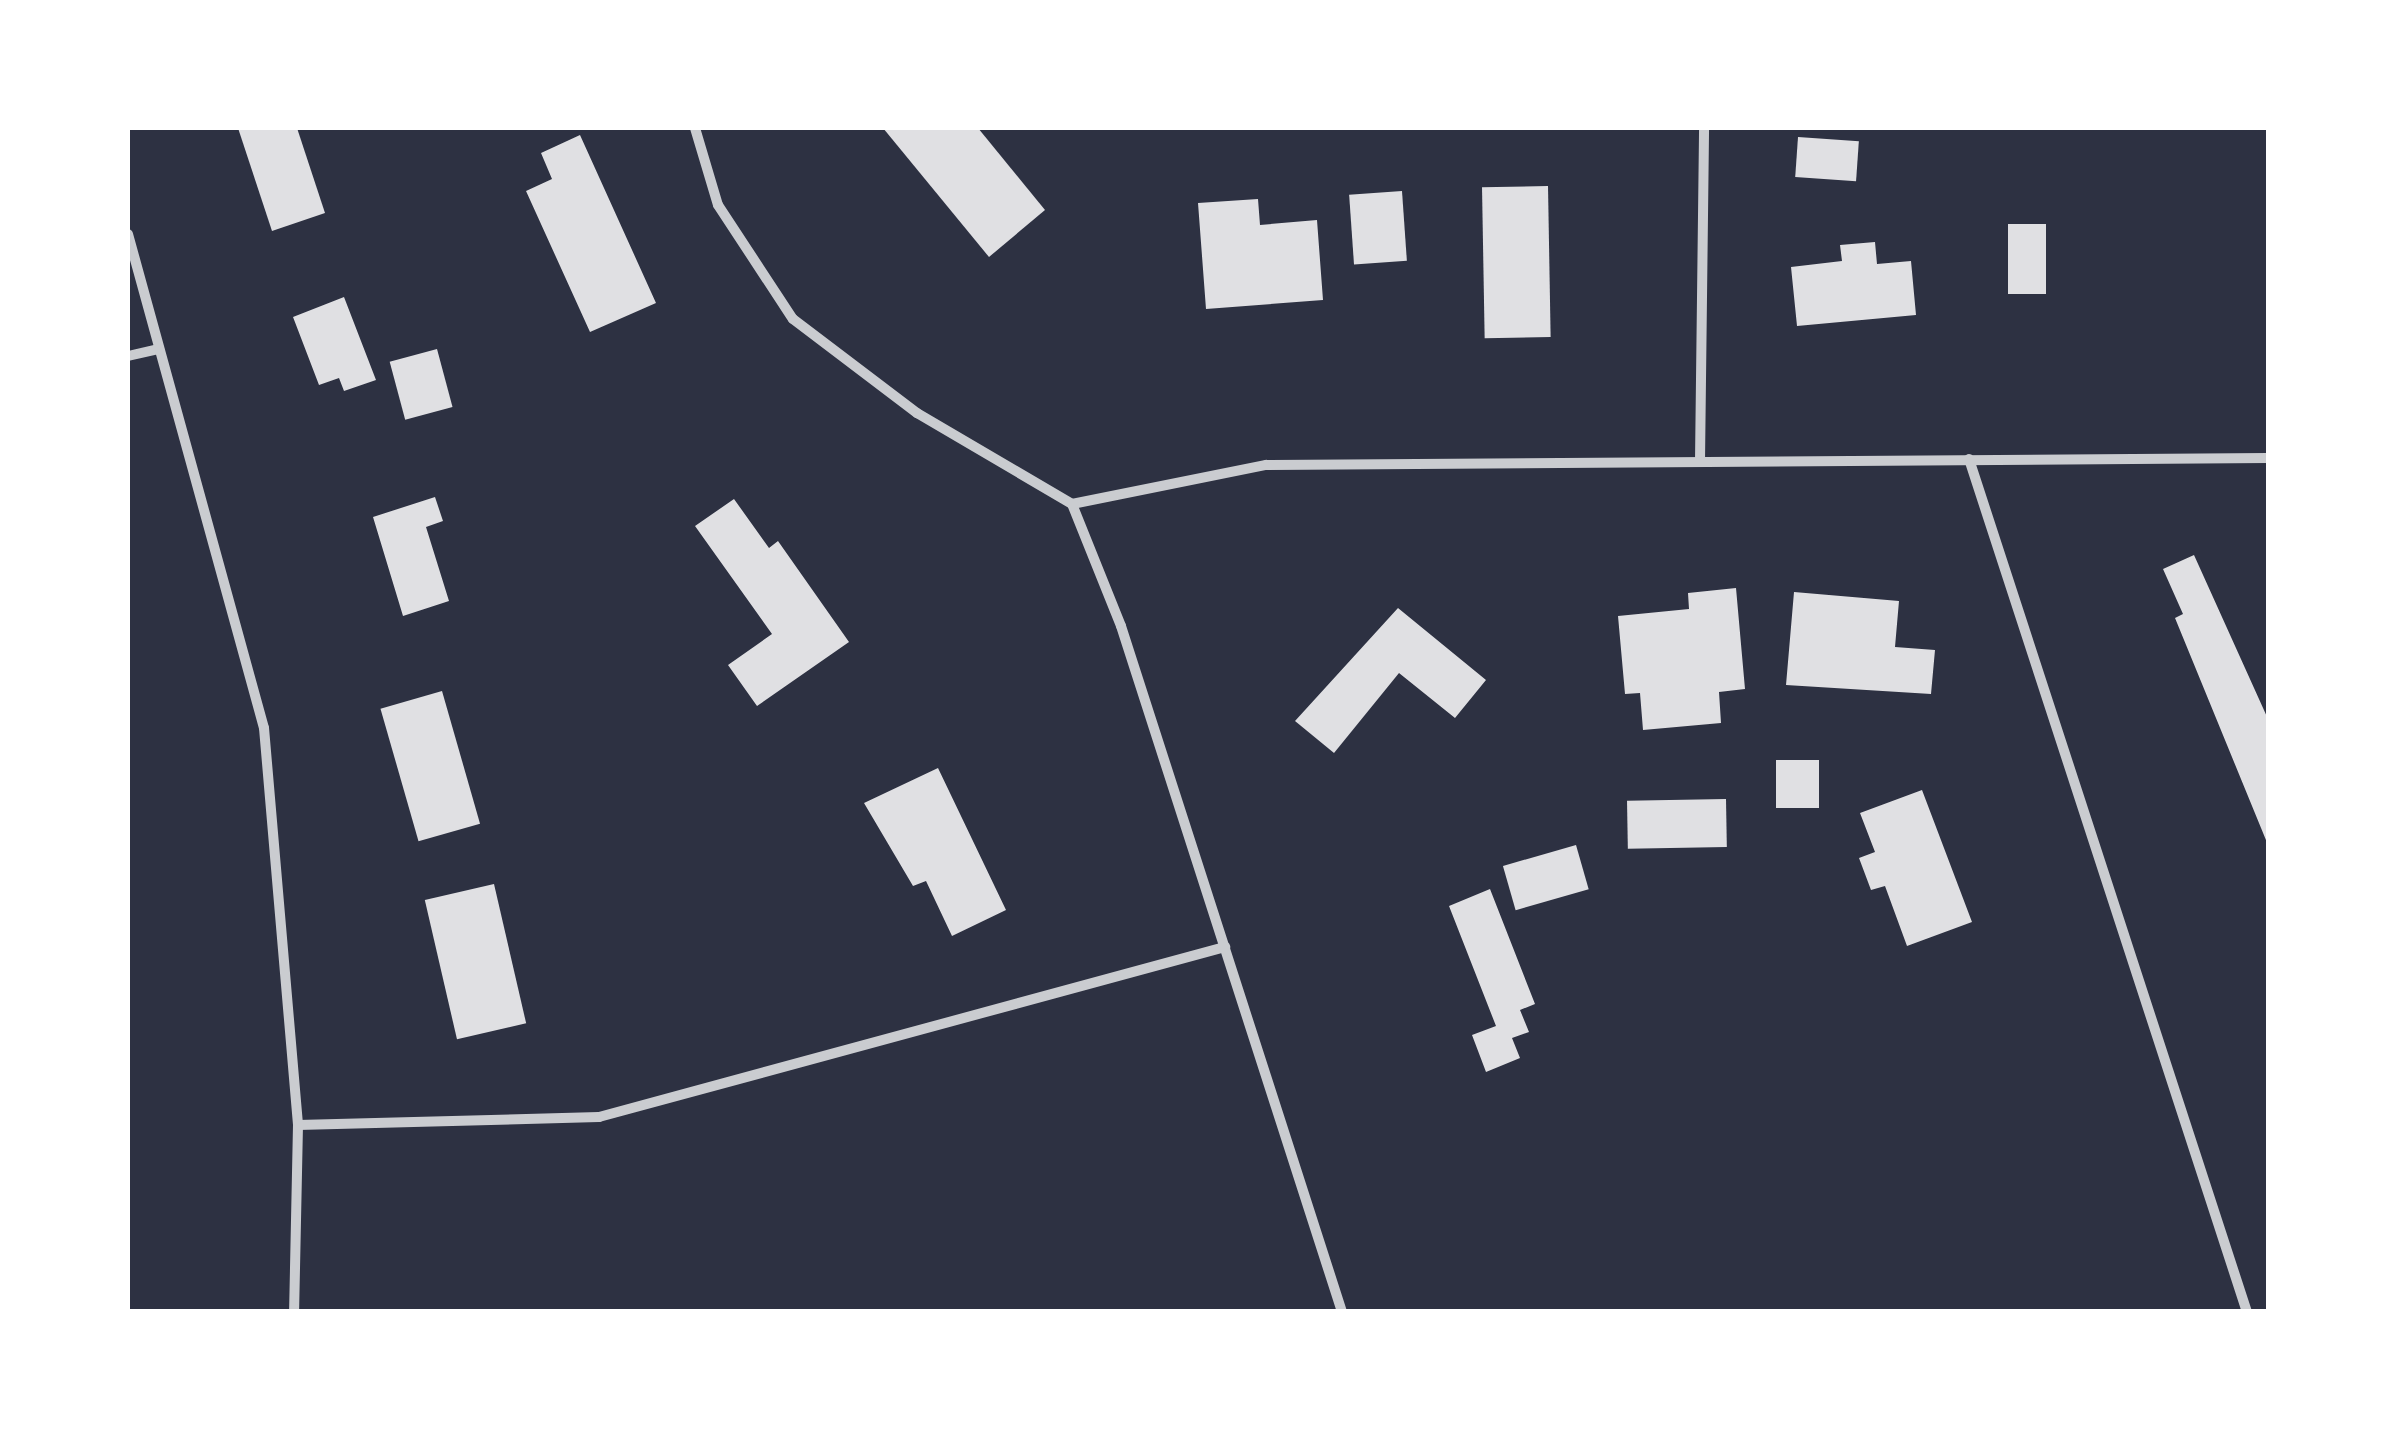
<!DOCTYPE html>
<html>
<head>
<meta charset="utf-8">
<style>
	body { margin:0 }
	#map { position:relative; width:2396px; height:1439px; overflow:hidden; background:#2d3142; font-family:"Fira Sans Condensed",sans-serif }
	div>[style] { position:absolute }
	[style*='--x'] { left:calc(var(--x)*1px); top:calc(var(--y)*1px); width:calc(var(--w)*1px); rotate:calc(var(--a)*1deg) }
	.building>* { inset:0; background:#e0e0e3; transform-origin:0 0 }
	.minor>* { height:10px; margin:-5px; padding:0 5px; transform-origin:5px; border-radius:5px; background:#caccd0 }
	span { translate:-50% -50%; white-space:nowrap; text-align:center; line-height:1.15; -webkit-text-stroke:9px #fff; paint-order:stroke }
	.frame { position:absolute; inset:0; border:130px solid #fff; pointer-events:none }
</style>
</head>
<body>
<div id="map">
	<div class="building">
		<i style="clip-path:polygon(238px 128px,297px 128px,325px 213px,272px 231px)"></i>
		<i style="clip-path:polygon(883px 128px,978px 128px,1045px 210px,989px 257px)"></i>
		<i style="clip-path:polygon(580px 135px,656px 303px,590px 332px,526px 191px,552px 179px,541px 153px)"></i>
		<i style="left:1798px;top:137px;width:61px;height:40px;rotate:4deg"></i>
		<i style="left:1548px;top:186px;width:151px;height:66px;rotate:89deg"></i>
		<i style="left:1402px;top:191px;width:70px;height:53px;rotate:86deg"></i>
		<i style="clip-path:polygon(1258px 199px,1260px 225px,1317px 220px,1323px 300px,1206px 309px,1198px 203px)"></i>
		<i style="left:2008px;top:224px;width:38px;height:70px"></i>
		<i style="clip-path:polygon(1875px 242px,1877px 264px,1911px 261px,1916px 315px,1797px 326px,1791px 267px,1842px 261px,1840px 245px)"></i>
		<i style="clip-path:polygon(344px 297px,376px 380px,344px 391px,339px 378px,319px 385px,293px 317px)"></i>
		<i style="left:437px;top:349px;width:60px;height:49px;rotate:75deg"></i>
		<i style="clip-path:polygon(435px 497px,443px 521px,426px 527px,449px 601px,403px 616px,373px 517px)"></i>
		<i style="clip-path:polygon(734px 499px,769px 548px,778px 541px,849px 642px,757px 706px,728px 665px,772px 634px,695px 526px)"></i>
		<i style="clip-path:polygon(2194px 555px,2268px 719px,2268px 845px,2175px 618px,2183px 614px,2163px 569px)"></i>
		<i style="clip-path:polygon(1736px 588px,1745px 689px,1719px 692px,1721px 723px,1643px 730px,1640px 693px,1625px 694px,1618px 616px,1689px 609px,1688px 593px)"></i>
		<i style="clip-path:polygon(1794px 592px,1899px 601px,1895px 647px,1935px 650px,1931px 694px,1786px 685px)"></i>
		<i style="clip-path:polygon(1398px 608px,1486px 680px,1455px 718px,1399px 673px,1334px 753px,1295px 721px)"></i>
		<i style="left:442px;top:691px;width:138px;height:64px;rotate:74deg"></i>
		<i style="left:1776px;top:760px;width:43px;height:48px"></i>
		<i style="clip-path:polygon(938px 768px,1006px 910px,952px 936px,926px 881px,913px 886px,864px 803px)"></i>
		<i style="clip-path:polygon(1922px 790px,1972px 922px,1907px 946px,1885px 886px,1871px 890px,1859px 858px,1875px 852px,1860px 813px)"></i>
		<i style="left:1726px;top:799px;width:48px;height:99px;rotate:89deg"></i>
		<i style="left:1576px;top:845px;width:46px;height:76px;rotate:74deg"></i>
		<i style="left:494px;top:884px;width:143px;height:71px;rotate:77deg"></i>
		<i style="clip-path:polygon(1490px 889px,1535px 1004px,1520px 1010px,1529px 1032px,1512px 1038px,1520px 1058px,1486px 1072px,1472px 1035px,1496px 1026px,1449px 906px)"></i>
	</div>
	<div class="minor">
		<i style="--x:695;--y:128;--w:80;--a:73.4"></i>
		<i style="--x:718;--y:205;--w:136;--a:56.7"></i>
		<i style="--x:793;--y:319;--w:156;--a:37.2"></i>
		<i style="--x:917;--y:413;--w:180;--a:30.4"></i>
		<i style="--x:1072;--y:504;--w:131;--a:68.1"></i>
		<i style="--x:1121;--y:626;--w:721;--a:72.14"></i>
		<i style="--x:128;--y:234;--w:512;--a:74.61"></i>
		<i style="--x:264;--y:728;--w:398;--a:85.1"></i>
		<i style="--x:298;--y:1125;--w:187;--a:91.2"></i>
		<i style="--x:128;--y:356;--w:32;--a:-13"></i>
		<i style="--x:1969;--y:459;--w:897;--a:71.95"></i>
		<i style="--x:1700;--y:461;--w:333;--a:-89.3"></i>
		<i style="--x:1072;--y:504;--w:198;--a:-11.4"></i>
		<i style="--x:1266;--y:465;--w:1002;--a:-0.4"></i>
		<i style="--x:298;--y:1125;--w:301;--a:-1.5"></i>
		<i style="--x:599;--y:1117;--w:649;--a:-15.19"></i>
	</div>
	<div class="frame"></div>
</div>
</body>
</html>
